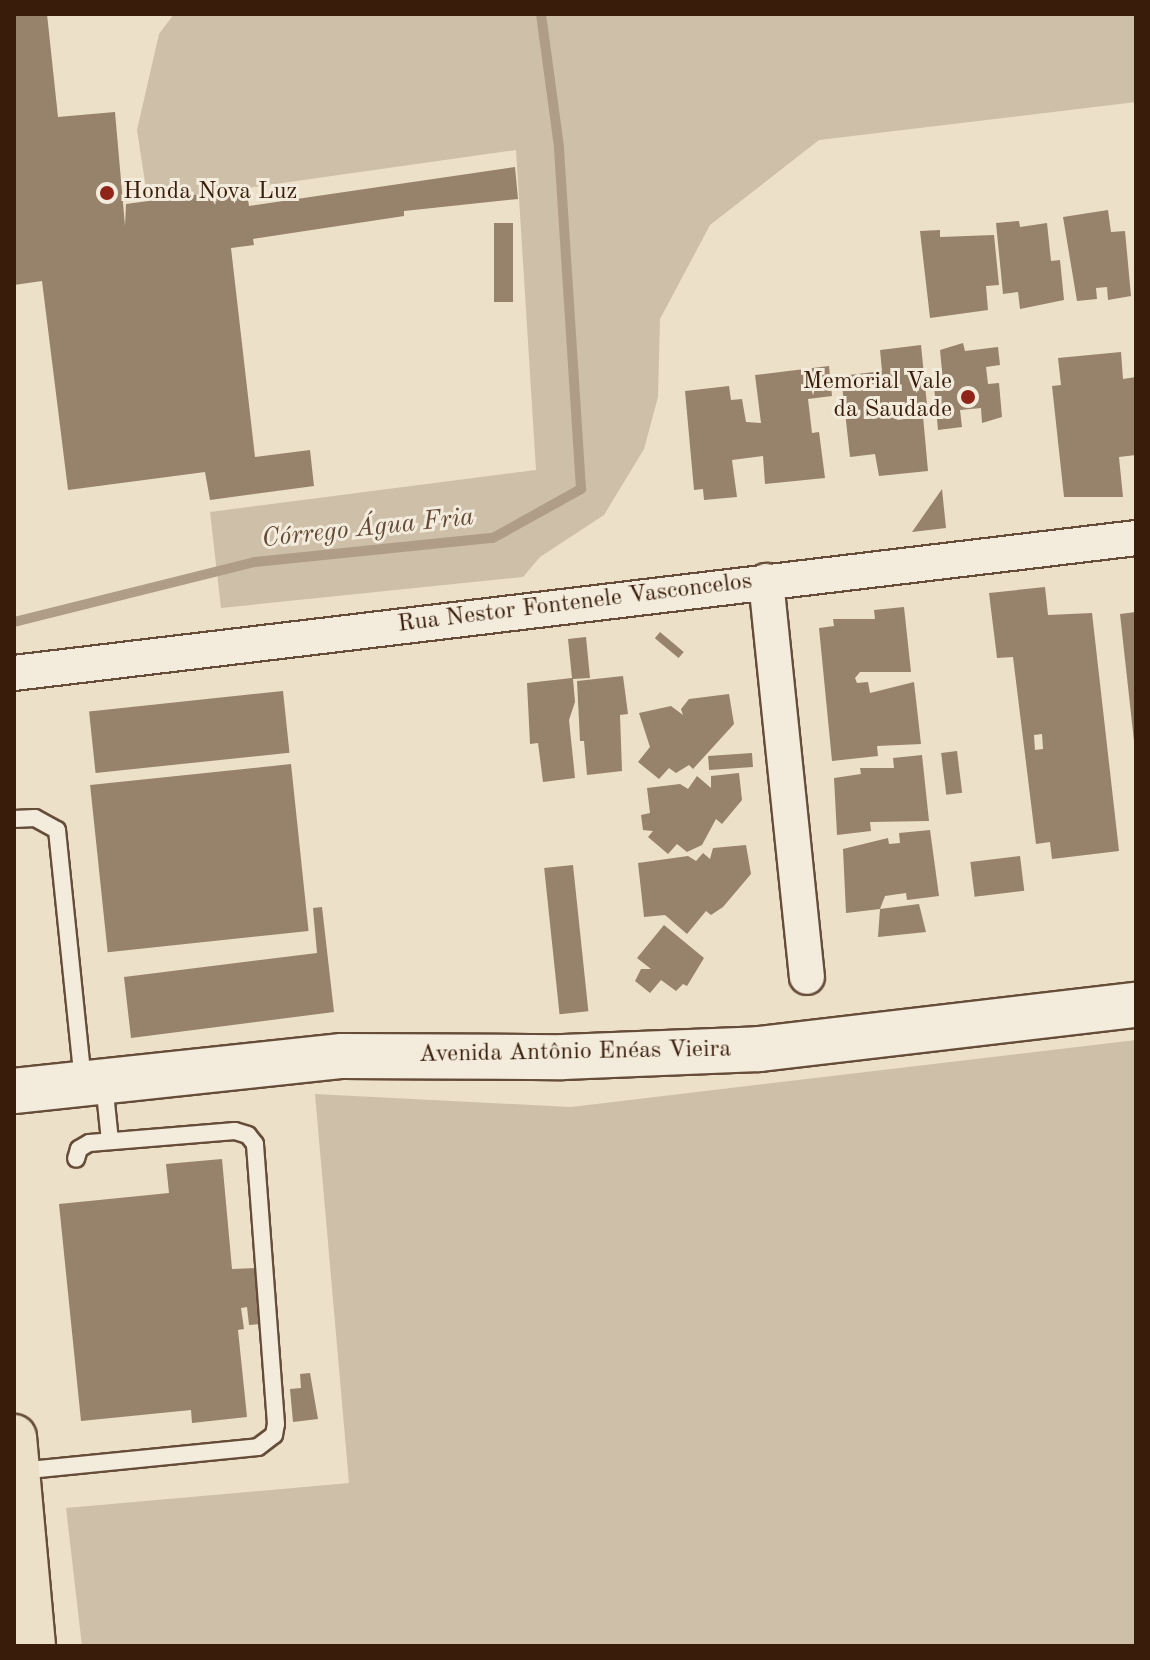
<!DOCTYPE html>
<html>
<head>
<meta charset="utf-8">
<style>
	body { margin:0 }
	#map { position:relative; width:1150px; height:1660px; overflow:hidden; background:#ede0c8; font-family:"Old Standard TT",serif }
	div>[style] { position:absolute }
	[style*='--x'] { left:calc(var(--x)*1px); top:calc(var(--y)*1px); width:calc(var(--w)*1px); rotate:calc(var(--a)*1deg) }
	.green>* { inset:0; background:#cebfa8 }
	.stream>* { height:10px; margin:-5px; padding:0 5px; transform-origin:5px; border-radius:5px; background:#b09d87 }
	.building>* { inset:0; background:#97826c; transform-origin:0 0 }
	.roads { filter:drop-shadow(2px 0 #664d39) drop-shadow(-2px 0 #664d39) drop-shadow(0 2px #664d39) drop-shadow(0 -2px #664d39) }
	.lane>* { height:16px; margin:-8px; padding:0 8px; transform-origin:8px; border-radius:8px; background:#f3ebdb }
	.street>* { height:34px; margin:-17px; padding:0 17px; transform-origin:17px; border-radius:17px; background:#f3ebdb }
	.secondary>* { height:44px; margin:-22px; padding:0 22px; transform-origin:22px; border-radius:22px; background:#f3ebdb }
	.highway>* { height:44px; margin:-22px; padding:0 22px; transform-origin:22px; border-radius:22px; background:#ede0c8 }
	.dots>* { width:22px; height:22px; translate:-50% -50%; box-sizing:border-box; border:4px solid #f3ebdb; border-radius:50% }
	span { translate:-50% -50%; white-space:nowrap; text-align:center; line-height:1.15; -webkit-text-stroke:6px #f3ebdb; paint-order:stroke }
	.poi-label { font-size:24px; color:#391c09 }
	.left { translate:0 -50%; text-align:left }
	.right { translate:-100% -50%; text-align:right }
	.street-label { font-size:24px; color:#391c09 }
	.water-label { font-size:26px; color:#634935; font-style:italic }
	.frame { position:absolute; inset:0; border:16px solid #391c09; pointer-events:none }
</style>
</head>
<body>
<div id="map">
	<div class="green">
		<i style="clip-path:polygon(174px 14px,1136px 14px,1136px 102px,819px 140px,710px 225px,660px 319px,658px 397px,644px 449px,604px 515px,540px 557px,523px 577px,221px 608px,210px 512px,536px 470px,516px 150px,148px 202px,137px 130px,159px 34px)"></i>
		<i style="clip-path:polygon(1136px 1040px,1136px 1646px,82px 1646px,66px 1508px,349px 1483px,315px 1094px,571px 1107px)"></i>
	</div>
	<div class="stream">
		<i style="--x:14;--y:622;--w:248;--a:-14"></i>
		<i style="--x:255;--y:562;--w:239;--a:-5.8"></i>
		<i style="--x:493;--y:538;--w:101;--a:-29.1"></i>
		<i style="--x:581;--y:489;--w:343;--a:-93.7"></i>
		<i style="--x:559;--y:147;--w:134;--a:-97.7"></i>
	</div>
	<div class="building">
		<i style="clip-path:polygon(14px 14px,47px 14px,58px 117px,115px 112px,125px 226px,126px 204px,246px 188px,249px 206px,515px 167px,518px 199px,404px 211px,404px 216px,253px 239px,254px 245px,231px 248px,255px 457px,310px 450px,314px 486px,210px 500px,205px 472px,68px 490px,42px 281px,14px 285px)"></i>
		<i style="clip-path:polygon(1108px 210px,1111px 232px,1125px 231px,1131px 296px,1108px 300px,1107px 287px,1096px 288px,1097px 299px,1077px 301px,1063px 217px)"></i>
		<i style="clip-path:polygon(1019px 221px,1020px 227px,1047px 223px,1051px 261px,1060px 260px,1064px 300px,1020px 309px,1018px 292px,1003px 294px,996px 223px)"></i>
		<i style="left:494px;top:223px;width:19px;height:79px"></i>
		<i style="clip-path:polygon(940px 230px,940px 237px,994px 235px,999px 285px,986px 286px,988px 310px,930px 318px,920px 231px)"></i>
		<i style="clip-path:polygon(963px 343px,965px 351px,998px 347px,1000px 365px,986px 367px,988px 384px,999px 383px,1002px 417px,982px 423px,981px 408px,960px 410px,962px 427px,938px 430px,934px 386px,943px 381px,940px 350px)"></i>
		<i style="clip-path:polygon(921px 345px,927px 405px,889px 410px,889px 415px,898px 420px,923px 416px,928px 471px,879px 476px,875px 454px,850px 457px,841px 376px,882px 371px,880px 350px)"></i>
		<i style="clip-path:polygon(1121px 352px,1123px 379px,1136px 377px,1136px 455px,1119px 457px,1123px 497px,1064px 497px,1052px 386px,1061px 385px,1058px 358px)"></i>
		<i style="clip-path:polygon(829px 366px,832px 396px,808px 399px,812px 433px,819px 432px,825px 478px,765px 484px,763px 456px,732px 460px,737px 497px,704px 500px,703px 489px,694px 490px,685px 391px,729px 386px,731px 400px,742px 399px,746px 422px,761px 423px,755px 375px)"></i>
		<i style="clip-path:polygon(942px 489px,946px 528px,912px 532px)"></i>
		<i style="clip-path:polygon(evenodd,1045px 587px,1048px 615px,1092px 613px,1119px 851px,1052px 859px,1050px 842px,1036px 844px,1013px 657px,997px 658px,989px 593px,1045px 587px,1042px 734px,1043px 749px,1035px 750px,1034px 735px,1042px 734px)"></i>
		<i style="clip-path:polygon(904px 607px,911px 672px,860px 672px,855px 678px,857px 683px,868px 682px,870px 693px,914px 682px,921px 744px,877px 746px,878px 756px,832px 761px,819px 628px,834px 626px,833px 619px,875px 619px,874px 610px)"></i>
		<i style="clip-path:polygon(1136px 612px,1136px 741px,1134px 741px,1120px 614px)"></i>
		<i style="left:660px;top:632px;width:31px;height:8px;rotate:40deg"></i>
		<i style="clip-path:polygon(586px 637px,590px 678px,573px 679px,575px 702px,569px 720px,575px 778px,543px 782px,538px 743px,530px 744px,527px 683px,572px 678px,568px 639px)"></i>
		<i style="clip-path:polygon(623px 676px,628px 714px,620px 715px,622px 771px,587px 775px,584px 741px,580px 741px,577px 681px)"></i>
		<i style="left:283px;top:691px;width:62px;height:195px;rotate:84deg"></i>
		<i style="clip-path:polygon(729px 694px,734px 724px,693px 769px,689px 765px,676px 773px,669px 768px,659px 779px,638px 762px,650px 747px,639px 713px,671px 706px,683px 715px,681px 709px,689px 699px)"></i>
		<i style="left:957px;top:751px;width:42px;height:16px;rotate:83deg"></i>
		<i style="left:752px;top:753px;width:14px;height:44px;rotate:86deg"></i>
		<i style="clip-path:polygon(922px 755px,929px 821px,870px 822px,871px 831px,837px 835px,834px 778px,861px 774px,860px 768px,894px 768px,893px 758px)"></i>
		<i style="left:291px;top:764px;width:168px;height:202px;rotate:84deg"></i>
		<i style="clip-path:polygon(739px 773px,742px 800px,722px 824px,716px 819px,702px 845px,687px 852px,677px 844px,668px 854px,648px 837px,653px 831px,643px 830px,641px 815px,650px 813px,647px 788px,680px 784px,688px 789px,697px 776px,711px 788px,711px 776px)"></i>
		<i style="clip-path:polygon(930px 830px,939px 896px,907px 900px,906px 893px,885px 896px,880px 909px,846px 913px,843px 849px,888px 838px,889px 844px,900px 843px,899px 833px)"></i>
		<i style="clip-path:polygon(746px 845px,751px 874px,723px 907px,711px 915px,706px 911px,687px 934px,665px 915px,644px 917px,638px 863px,688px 856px,696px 861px,703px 853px,710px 859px,713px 848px)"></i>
		<i style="left:1020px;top:856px;width:35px;height:50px;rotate:83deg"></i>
		<i style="left:573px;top:865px;width:147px;height:29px;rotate:84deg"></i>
		<i style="clip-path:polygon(919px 904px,926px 932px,878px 937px,880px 909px)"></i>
		<i style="clip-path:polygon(322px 907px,334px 1012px,131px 1038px,124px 977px,317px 953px,313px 908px)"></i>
		<i style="clip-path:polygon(664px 925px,704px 958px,687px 986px,683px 984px,676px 991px,661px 980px,650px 993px,635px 981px,641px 969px,651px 969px,637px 958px)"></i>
		<i style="clip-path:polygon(222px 1159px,232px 1269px,257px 1268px,262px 1324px,249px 1325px,247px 1307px,241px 1308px,244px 1329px,238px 1330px,247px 1417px,192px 1423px,191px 1410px,81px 1421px,59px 1204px,169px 1193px,166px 1164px)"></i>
		<i style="clip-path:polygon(310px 1373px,318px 1419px,293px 1422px,290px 1389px,301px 1388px,300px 1374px)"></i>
	</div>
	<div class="roads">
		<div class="lane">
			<i style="--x:14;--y:819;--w:21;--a:-3"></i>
			<i style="--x:35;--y:818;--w:25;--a:29"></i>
			<i style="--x:57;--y:830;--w:253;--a:84.1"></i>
			<i style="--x:104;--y:1083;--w:58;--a:84.1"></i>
			<i style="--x:19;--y:1471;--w:240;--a:-5.7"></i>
			<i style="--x:258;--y:1447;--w:20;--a:-37"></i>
			<i style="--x:274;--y:1435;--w:11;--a:-80"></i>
			<i style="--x:276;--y:1424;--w:281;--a:-94.3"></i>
			<i style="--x:255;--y:1144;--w:11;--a:-128"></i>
			<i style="--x:248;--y:1135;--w:14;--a:-163"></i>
			<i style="--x:235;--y:1131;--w:146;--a:175.3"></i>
			<i style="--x:89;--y:1143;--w:12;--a:149"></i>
			<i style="--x:79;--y:1149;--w:10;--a:107"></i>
		</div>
		<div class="street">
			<i style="--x:766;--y:581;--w:398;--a:84.1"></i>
			<i style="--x:14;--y:673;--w:1130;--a:-6.86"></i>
		</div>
		<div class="secondary">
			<i style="--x:14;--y:1091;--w:330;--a:-6.1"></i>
			<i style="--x:342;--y:1056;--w:221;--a:0.3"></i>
			<i style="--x:563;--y:1057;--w:196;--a:-2.3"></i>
			<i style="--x:759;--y:1049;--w:380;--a:-6.7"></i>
		</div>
		<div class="highway">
			<i style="--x:14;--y:1437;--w:210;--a:84.8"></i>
		</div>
	</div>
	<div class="dots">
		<i style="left:107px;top:193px;background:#8f2418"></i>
		<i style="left:968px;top:397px;background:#8f2418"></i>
	</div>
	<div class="poi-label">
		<span class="left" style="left:123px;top:193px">Honda Nova Luz</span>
		<span class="right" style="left:952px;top:397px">Memorial Vale<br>da Saudade</span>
	</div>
	<div class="street-label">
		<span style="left:575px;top:604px;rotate:-7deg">Rua Nestor Fontenele Vasconcelos</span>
		<span style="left:575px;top:1053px;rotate:-1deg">Avenida Antônio Enéas Vieira</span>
	</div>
	<div class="water-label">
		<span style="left:368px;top:529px;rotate:-6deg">Córrego Água Fria</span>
	</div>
	<div class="frame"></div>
</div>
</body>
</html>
